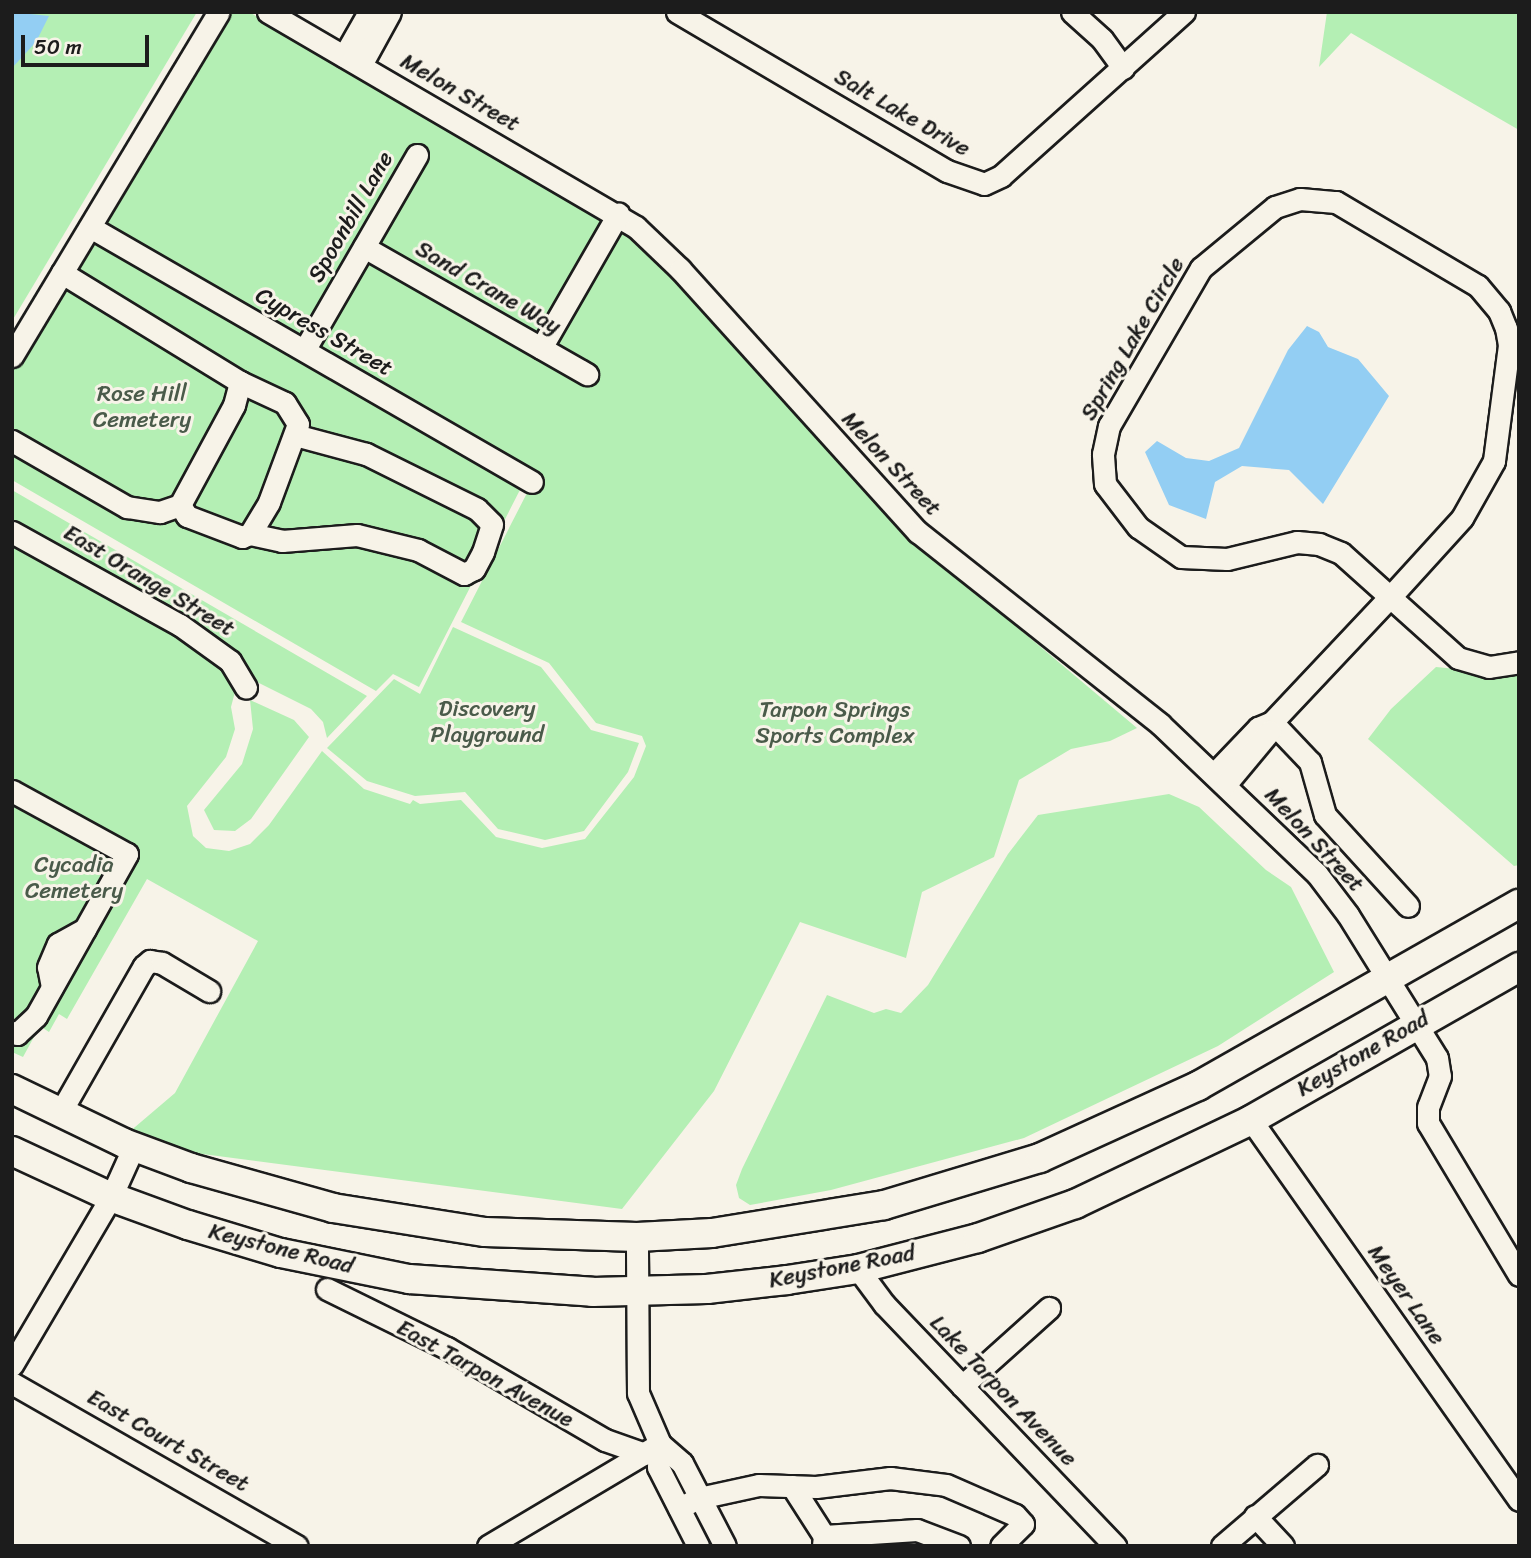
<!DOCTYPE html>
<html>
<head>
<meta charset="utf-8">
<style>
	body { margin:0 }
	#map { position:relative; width:1531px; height:1558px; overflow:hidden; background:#f7f3e8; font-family:Sriracha,sans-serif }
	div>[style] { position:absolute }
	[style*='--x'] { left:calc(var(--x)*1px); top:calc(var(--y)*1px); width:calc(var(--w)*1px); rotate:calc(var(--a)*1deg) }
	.green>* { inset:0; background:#b4efb4 }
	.water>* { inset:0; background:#93cef3 }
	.roads { filter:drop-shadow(2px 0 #1c1c1c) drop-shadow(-2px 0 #1c1c1c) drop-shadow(0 2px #1c1c1c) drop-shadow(0 -2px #1c1c1c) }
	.minor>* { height:21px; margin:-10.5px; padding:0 10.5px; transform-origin:10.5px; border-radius:10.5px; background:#f7f3e8 }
	.major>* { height:28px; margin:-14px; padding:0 14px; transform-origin:14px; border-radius:14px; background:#f7f3e8 }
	span { translate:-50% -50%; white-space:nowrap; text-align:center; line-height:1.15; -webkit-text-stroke:6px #f7f3e8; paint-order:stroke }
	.street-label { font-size:23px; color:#1c1c1c }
	.park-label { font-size:23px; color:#4a5b4a }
	.frame { position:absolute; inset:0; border:14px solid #1c1c1c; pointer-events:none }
	.scale { position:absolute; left:21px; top:35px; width:128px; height:32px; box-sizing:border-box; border:4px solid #1c1c1c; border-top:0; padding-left:9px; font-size:21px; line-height:24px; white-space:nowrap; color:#1c1c1c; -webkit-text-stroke:5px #f7f3e8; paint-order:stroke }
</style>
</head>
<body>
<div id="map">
	<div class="green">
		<i style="clip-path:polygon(12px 12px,197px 12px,12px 321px)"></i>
		<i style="clip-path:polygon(229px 12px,249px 12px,629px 235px,664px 267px,903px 531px,1137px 728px,1110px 741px,1071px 749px,1019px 780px,994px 857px,922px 892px,906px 958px,800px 922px,714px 1091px,622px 1209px,172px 1150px,128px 1133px,175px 1093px,258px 941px,147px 879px,67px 1019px,59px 1014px,49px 1032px,40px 1026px,23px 1057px,12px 1052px,12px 543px,175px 634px,223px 669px,236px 688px,231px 707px,235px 729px,226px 757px,187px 806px,193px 836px,206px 848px,229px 851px,250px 844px,269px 825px,322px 751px,364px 789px,410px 804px,413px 800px,420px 804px,461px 800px,496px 837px,542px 848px,585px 839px,634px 777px,646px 746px,642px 736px,596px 723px,549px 663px,461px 622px,528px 491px,535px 495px,545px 478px,103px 223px)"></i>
		<i style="clip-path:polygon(1327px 12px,1519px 12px,1519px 130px,1351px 33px,1319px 67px)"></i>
		<i style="clip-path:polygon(97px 232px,523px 484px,419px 687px,393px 674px,376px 691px,12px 480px,12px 369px)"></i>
		<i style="clip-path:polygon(12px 490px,367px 696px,327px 738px,323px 722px,311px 709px,253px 680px,236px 653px,218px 639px,12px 521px)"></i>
		<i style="clip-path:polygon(453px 627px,541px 667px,591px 730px,639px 743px,628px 772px,584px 831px,545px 840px,498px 829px,465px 792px,415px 796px,367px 781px,327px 748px,394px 679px,420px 694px)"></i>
		<i style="clip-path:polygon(1436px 667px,1497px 673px,1519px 667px,1519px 865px,1514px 866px,1368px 739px,1391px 709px)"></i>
		<i style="clip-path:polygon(250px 700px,294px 720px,309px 737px,251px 819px,235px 831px,214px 830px,204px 810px,242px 764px,253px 729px)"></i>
		<i style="clip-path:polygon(1169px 794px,1199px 807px,1266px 870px,1291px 887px,1334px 972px,1218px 1046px,1024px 1138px,831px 1190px,750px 1205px,739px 1198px,736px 1185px,742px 1169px,827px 995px,874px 1013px,886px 1009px,901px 1013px,928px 985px,1008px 854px,1038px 815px)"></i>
	</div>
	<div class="water">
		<i style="clip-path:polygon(12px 12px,49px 16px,36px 42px,12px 68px)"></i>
		<i style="clip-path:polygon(1307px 326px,1319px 332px,1328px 347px,1358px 359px,1389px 396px,1323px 504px,1289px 470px,1242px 466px,1215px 482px,1206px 519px,1169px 505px,1145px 452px,1157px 441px,1186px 458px,1209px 461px,1239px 448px,1288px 350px)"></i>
	</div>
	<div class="roads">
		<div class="minor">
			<i style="--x:268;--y:12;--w:426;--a:30.3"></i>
			<i style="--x:636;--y:227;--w:61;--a:43.7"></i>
			<i style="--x:680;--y:269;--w:355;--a:47.9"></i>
			<i style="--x:918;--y:532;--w:309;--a:38.4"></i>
			<i style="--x:1160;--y:724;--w:217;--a:43.7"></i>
			<i style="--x:1317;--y:874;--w:51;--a:52.9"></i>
			<i style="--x:1348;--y:915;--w:168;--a:58.1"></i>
			<i style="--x:1437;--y:1058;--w:18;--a:81"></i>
			<i style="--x:1440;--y:1076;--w:33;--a:111"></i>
			<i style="--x:1428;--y:1107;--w:16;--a:90"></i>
			<i style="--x:1428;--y:1123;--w:177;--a:59.1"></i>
			<i style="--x:677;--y:12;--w:313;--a:30.5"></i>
			<i style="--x:947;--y:171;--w:39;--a:19"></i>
			<i style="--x:984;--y:184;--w:19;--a:-25"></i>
			<i style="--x:1001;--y:176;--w:246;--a:-41.9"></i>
			<i style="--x:1072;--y:12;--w:40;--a:42"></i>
			<i style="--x:1102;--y:39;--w:36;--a:54"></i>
			<i style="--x:344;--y:56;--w:51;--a:-60.4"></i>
			<i style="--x:361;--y:65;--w:60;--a:-61.3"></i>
			<i style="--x:1300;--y:199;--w:36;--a:5"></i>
			<i style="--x:1336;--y:202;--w:165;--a:30.6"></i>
			<i style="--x:1478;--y:286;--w:33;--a:50"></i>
			<i style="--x:1499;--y:311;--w:18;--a:68"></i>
			<i style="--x:1506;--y:328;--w:17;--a:80"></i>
			<i style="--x:1509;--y:345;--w:117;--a:97.4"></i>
			<i style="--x:1494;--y:461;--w:65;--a:119.3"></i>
			<i style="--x:1462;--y:518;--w:107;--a:132.3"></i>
			<i style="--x:1390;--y:597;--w:66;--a:-138.1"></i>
			<i style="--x:1341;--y:553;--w:24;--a:-158"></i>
			<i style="--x:1319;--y:544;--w:22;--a:-175"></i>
			<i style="--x:1297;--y:542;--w:72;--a:166.3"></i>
			<i style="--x:1227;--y:559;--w:46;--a:-177.5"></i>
			<i style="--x:1181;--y:557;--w:52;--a:-145.1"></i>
			<i style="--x:1138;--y:527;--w:54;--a:-127.5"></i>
			<i style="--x:1105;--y:484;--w:30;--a:-94"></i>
			<i style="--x:1103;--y:454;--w:29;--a:-78"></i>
			<i style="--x:1109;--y:426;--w:183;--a:-59.8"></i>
			<i style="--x:1201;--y:268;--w:96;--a:-39.5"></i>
			<i style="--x:1275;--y:207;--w:26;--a:-18"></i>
			<i style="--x:90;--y:227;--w:510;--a:29.98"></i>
			<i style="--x:364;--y:247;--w:257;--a:29.7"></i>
			<i style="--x:309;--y:342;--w:216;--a:-60"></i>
			<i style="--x:541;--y:348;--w:155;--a:-60.1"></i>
			<i style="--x:12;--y:356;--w:401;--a:-59"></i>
			<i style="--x:12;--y:441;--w:133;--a:29.9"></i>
			<i style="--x:127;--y:507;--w:33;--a:9"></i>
			<i style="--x:160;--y:512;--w:21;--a:-19"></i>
			<i style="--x:180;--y:505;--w:114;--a:-61.6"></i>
			<i style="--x:234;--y:405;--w:24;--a:-75"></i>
			<i style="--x:240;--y:382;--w:209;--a:-148.5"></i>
			<i style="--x:180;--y:505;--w:13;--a:58"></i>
			<i style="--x:187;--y:516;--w:59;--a:20.9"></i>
			<i style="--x:242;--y:537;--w:9;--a:-21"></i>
			<i style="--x:250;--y:534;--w:37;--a:-59"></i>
			<i style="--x:269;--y:502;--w:83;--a:-69.6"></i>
			<i style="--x:298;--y:424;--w:25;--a:-122"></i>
			<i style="--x:285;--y:403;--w:50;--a:-155"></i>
			<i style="--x:12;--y:532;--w:192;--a:29"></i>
			<i style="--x:180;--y:625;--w:62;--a:35.8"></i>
			<i style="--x:230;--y:661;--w:31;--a:59"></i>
			<i style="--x:250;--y:534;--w:33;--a:12"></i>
			<i style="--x:282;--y:541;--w:75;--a:-4.6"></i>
			<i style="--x:357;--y:535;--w:63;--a:13.8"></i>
			<i style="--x:418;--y:550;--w:52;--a:27.6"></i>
			<i style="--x:464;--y:574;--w:11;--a:-27"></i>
			<i style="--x:474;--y:569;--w:19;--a:-62"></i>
			<i style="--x:483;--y:552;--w:29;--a:-72"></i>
			<i style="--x:492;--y:524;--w:21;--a:-135"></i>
			<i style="--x:477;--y:509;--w:124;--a:-153.6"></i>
			<i style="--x:366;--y:454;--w:73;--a:-165"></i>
			<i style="--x:1272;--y:722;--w:55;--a:46.5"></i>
			<i style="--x:1310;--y:762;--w:55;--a:74.2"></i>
			<i style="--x:1325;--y:815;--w:123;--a:47.6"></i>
			<i style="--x:1214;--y:774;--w:64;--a:-46.3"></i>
			<i style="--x:1258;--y:728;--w:15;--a:-23"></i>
			<i style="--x:1272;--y:722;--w:172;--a:-46.7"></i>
			<i style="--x:1390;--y:597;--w:91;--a:41.9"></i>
			<i style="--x:1458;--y:658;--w:32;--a:16"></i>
			<i style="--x:1489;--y:667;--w:30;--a:-9"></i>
			<i style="--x:1225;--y:785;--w:70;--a:-50.2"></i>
			<i style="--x:12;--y:791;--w:131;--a:28.7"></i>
			<i style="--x:127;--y:854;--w:186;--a:119.3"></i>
			<i style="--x:36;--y:1016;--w:26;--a:137"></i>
			<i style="--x:17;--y:1034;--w:5;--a:-158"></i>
			<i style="--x:52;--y:987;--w:20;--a:-101"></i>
			<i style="--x:48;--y:967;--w:25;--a:-67"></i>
			<i style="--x:58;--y:944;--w:31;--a:-29"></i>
			<i style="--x:60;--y:1113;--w:169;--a:-60.3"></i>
			<i style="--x:144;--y:966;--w:8;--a:-40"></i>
			<i style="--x:150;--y:961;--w:12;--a:9"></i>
			<i style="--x:162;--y:963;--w:55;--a:30.8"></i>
			<i style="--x:1251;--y:1120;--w:465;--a:54.8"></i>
			<i style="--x:858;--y:1269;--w:44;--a:53.4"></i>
			<i style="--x:884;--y:1304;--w:335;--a:46.3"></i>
			<i style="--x:327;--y:1289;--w:134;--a:26.2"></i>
			<i style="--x:447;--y:1348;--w:183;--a:30.2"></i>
			<i style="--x:605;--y:1440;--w:42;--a:19.3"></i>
			<i style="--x:12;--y:1365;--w:195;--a:-59.5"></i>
			<i style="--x:111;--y:1197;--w:56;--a:-65.7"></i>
			<i style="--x:12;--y:1383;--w:328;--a:29.8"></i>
			<i style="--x:962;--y:1386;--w:117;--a:-41.9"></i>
			<i style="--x:660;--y:1444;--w:29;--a:41"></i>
			<i style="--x:682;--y:1463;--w:93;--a:62.6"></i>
			<i style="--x:660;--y:1444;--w:23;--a:95"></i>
			<i style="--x:658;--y:1467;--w:89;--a:63.1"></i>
			<i style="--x:792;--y:1486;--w:59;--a:57.4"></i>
			<i style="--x:824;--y:1536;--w:10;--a:96"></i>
			<i style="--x:679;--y:1508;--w:22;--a:-27"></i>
			<i style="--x:699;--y:1498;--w:61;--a:-12.2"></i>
			<i style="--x:759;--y:1485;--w:57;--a:2"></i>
			<i style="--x:816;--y:1487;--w:75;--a:-6.9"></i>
			<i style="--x:890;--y:1478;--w:56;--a:7.1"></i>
			<i style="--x:946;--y:1485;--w:75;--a:23.5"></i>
			<i style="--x:1015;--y:1515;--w:12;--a:48"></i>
			<i style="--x:1023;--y:1524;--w:31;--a:135"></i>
			<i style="--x:1255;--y:1516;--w:41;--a:47"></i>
			<i style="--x:824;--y:1536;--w:93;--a:-3.7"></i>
			<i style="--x:917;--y:1530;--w:45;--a:20.9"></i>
			<i style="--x:488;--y:1546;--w:200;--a:-30.7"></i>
			<i style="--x:660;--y:1444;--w:56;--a:-113.3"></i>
			<i style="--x:638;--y:1393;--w:156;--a:-90.4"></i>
			<i style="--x:1222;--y:1546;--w:125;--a:-40.5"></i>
		</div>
		<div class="major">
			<i style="--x:12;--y:1089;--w:124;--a:25.7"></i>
			<i style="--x:124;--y:1143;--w:72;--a:20.5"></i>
			<i style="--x:191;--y:1168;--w:148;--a:15.7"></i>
			<i style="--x:333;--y:1208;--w:154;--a:9"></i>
			<i style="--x:485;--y:1232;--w:152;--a:1.9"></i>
			<i style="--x:637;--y:1237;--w:75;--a:-3.1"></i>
			<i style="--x:712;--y:1233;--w:174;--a:-9.2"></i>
			<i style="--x:884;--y:1205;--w:163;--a:-16.8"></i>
			<i style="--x:1040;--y:1158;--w:174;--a:-24.5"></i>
			<i style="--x:1198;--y:1086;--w:369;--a:-29.6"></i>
			<i style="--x:12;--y:1151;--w:109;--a:24.9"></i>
			<i style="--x:111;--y:1197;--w:82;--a:20"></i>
			<i style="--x:188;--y:1225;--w:97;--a:16.8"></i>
			<i style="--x:281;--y:1253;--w:131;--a:11.5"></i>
			<i style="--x:409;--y:1279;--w:184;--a:4"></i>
			<i style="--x:593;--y:1292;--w:114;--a:-1.5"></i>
			<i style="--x:707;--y:1289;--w:81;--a:-6.4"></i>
			<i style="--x:787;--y:1280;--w:72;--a:-8.8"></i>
			<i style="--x:858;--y:1269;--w:124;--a:-14.5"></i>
			<i style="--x:978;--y:1238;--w:103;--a:-19.3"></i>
			<i style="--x:1075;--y:1204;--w:195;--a:-25.5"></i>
			<i style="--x:1251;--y:1120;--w:309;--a:-29.7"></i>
		</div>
	</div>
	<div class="street-label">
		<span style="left:460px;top:93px;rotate:30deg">Melon Street</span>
		<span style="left:902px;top:113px;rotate:30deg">Salt Lake Drive</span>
		<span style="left:351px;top:217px;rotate:-60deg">Spoonbill Lane</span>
		<span style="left:488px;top:288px;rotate:30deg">Sand Crane Way</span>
		<span style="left:324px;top:332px;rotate:30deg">Cypress Street</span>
		<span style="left:1133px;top:339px;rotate:-60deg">Spring Lake Circle</span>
		<span style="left:891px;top:464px;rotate:47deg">Melon Street</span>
		<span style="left:149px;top:581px;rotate:31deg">East Orange Street</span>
		<span style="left:1314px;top:840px;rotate:47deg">Melon Street</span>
		<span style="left:1363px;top:1054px;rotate:-30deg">Keystone Road</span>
		<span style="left:281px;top:1249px;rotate:14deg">Keystone Road</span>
		<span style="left:842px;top:1267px;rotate:-11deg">Keystone Road</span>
		<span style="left:1406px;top:1295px;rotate:55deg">Meyer Lane</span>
		<span style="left:485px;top:1374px;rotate:29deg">East Tarpon Avenue</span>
		<span style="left:1003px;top:1391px;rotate:46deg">Lake Tarpon Avenue</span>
		<span style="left:168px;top:1441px;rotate:30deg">East Court Street</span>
	</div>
	<div class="park-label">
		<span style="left:142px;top:407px">Rose Hill<br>Cemetery</span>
		<span style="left:487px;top:722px">Discovery<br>Playground</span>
		<span style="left:835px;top:723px">Tarpon Springs<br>Sports Complex</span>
		<span style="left:74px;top:878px">Cycadia<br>Cemetery</span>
	</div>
	<div class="frame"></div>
	<div class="scale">50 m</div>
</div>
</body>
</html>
